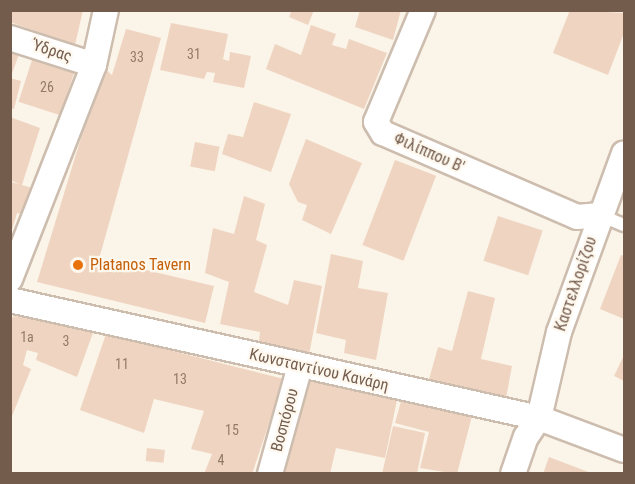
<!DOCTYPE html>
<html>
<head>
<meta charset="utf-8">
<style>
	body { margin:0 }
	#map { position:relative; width:635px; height:484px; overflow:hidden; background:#fbf4e8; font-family:"Roboto Condensed",sans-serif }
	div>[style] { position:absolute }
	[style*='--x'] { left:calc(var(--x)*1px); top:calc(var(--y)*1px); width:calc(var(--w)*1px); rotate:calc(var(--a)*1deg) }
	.building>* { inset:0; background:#efd5c1; transform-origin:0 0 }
	.roads { filter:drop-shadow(2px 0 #cdbdae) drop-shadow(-2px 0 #cdbdae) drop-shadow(0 2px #cdbdae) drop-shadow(0 -2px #cdbdae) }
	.service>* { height:12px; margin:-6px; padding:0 6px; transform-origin:6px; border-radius:6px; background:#fff }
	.minor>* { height:24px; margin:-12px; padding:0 12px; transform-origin:12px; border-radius:12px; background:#fff }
	.dots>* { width:16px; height:16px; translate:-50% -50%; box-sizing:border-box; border:3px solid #fef8ee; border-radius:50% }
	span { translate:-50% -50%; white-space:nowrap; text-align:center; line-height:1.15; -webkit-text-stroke:4.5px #fef8ee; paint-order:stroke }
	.number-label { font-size:14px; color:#937a6a }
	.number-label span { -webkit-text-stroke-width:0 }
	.street-label { font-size:16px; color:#745c4d }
	.food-label { font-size:16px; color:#c56008 }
	.left { translate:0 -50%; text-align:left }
	.frame { position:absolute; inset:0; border:12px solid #745c4d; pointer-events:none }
</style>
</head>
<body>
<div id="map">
	<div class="building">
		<i style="clip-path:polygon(10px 10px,83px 10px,75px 45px,10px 22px)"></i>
		<i style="clip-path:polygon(292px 10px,314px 10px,308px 25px,289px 17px)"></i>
		<i style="clip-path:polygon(360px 10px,401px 10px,393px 40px,355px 27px)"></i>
		<i style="clip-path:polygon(570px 10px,624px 13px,624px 33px,608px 75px,553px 53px)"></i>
		<i style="clip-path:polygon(171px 23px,228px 34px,223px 59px,229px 61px,230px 52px,251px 56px,244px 88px,213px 82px,215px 73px,207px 72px,204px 79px,160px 70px)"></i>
		<i style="clip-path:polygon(311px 25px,336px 34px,332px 45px,346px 49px,349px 39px,387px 53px,364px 109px,266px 69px,275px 44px,301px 55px)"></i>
		<i style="clip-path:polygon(126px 29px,161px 38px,99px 259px,214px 286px,205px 323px,37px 282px,84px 128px,105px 69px,112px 75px)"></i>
		<i style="clip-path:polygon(10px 45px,21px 49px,11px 76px,10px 76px)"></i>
		<i style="left:33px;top:57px;width:44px;height:47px;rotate:18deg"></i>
		<i style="clip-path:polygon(10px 78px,21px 81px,14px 109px,10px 108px)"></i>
		<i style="clip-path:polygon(254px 102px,291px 114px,271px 172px,222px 154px,228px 134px,243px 137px)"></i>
		<i style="clip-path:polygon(10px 117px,40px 128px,22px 185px,32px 188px,23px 215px,17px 213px,11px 233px,10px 182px,19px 184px,10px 180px)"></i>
		<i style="clip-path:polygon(306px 139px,362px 163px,331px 234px,302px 220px,307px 205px,298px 202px,289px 184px)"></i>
		<i style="left:195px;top:142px;width:25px;height:25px;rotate:11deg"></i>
		<i style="left:395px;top:160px;width:44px;height:91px;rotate:21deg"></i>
		<i style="clip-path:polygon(244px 196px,265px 204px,256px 240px,267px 245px,254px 292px,288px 305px,294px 280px,322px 286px,309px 355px,259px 341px,260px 332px,220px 324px,229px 282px,205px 273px,213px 228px,234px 234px)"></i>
		<i style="left:498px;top:216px;width:47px;height:47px;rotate:18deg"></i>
		<i style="clip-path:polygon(331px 254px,363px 261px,358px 288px,388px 293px,376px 360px,344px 353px,346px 340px,316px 333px)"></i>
		<i style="clip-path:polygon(621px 255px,624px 256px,624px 319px,600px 309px)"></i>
		<i style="clip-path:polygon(468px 291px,495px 298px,481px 359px,512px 366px,506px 398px,428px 383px,438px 347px,452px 351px)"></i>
		<i style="clip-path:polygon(15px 316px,94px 330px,77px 377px,36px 360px,38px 353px,27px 350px,23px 365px,31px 369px,10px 421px,10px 319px)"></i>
		<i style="clip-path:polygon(106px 334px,284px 379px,252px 474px,204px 474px,212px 454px,191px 449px,204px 411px,154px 399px,144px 433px,80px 410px)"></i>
		<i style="clip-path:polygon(624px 355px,624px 381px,614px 376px)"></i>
		<i style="clip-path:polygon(304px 380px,397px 400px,385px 458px,336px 448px,330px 474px,283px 474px)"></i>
		<i style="clip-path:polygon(403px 394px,473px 412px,457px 474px,420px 468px,429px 432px,395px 423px)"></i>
		<i style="clip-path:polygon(393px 426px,425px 433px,417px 474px,382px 474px)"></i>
		<i style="left:147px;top:448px;width:18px;height:13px;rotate:6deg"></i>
		<i style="clip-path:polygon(549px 457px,591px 473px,591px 474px,543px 474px)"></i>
	</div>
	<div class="roads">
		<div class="service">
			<i style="--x:600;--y:215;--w:26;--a:23"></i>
		</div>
		<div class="minor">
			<i style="--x:423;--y:10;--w:121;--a:112.8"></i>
			<i style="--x:376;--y:122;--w:13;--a:58"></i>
			<i style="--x:383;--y:133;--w:211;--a:23.4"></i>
			<i style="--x:577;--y:217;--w:23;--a:-5"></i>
			<i style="--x:10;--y:38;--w:88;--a:17.8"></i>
			<i style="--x:10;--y:279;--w:230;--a:-68.6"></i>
			<i style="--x:94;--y:65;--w:56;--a:-77.7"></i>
			<i style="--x:10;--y:300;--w:542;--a:12.57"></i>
			<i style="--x:539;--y:418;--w:91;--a:20.6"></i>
			<i style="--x:270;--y:474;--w:112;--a:-74.5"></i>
			<i style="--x:513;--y:474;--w:39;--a:-71"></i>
			<i style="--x:526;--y:437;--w:23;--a:-56"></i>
			<i style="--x:539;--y:418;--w:88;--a:-76.9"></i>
			<i style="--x:559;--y:332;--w:190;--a:-70"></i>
		</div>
	</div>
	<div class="dots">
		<i style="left:78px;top:265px;background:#e8710a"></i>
	</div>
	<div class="number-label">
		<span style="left:194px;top:54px">31</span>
		<span style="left:137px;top:57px">33</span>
		<span style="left:47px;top:87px">26</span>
		<span style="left:27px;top:337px">1a</span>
		<span style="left:66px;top:341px">3</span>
		<span style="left:122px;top:364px">11</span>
		<span style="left:180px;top:379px">13</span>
		<span style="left:232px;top:430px">15</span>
		<span style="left:221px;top:460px">4</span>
	</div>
	<div class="street-label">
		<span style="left:52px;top:51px;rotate:18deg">Ύδρας</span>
		<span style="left:429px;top:153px;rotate:24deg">Φιλίππου Β'</span>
		<span style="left:576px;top:284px;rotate:-71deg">Καστελλορίζου</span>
		<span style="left:319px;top:370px;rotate:13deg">Κωνσταντίνου Κανάρη</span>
		<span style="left:285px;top:420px;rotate:-75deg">Βοσπόρου</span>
	</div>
	<div class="food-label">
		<span class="left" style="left:90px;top:265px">Platanos Tavern</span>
	</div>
	<div class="frame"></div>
</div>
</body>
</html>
